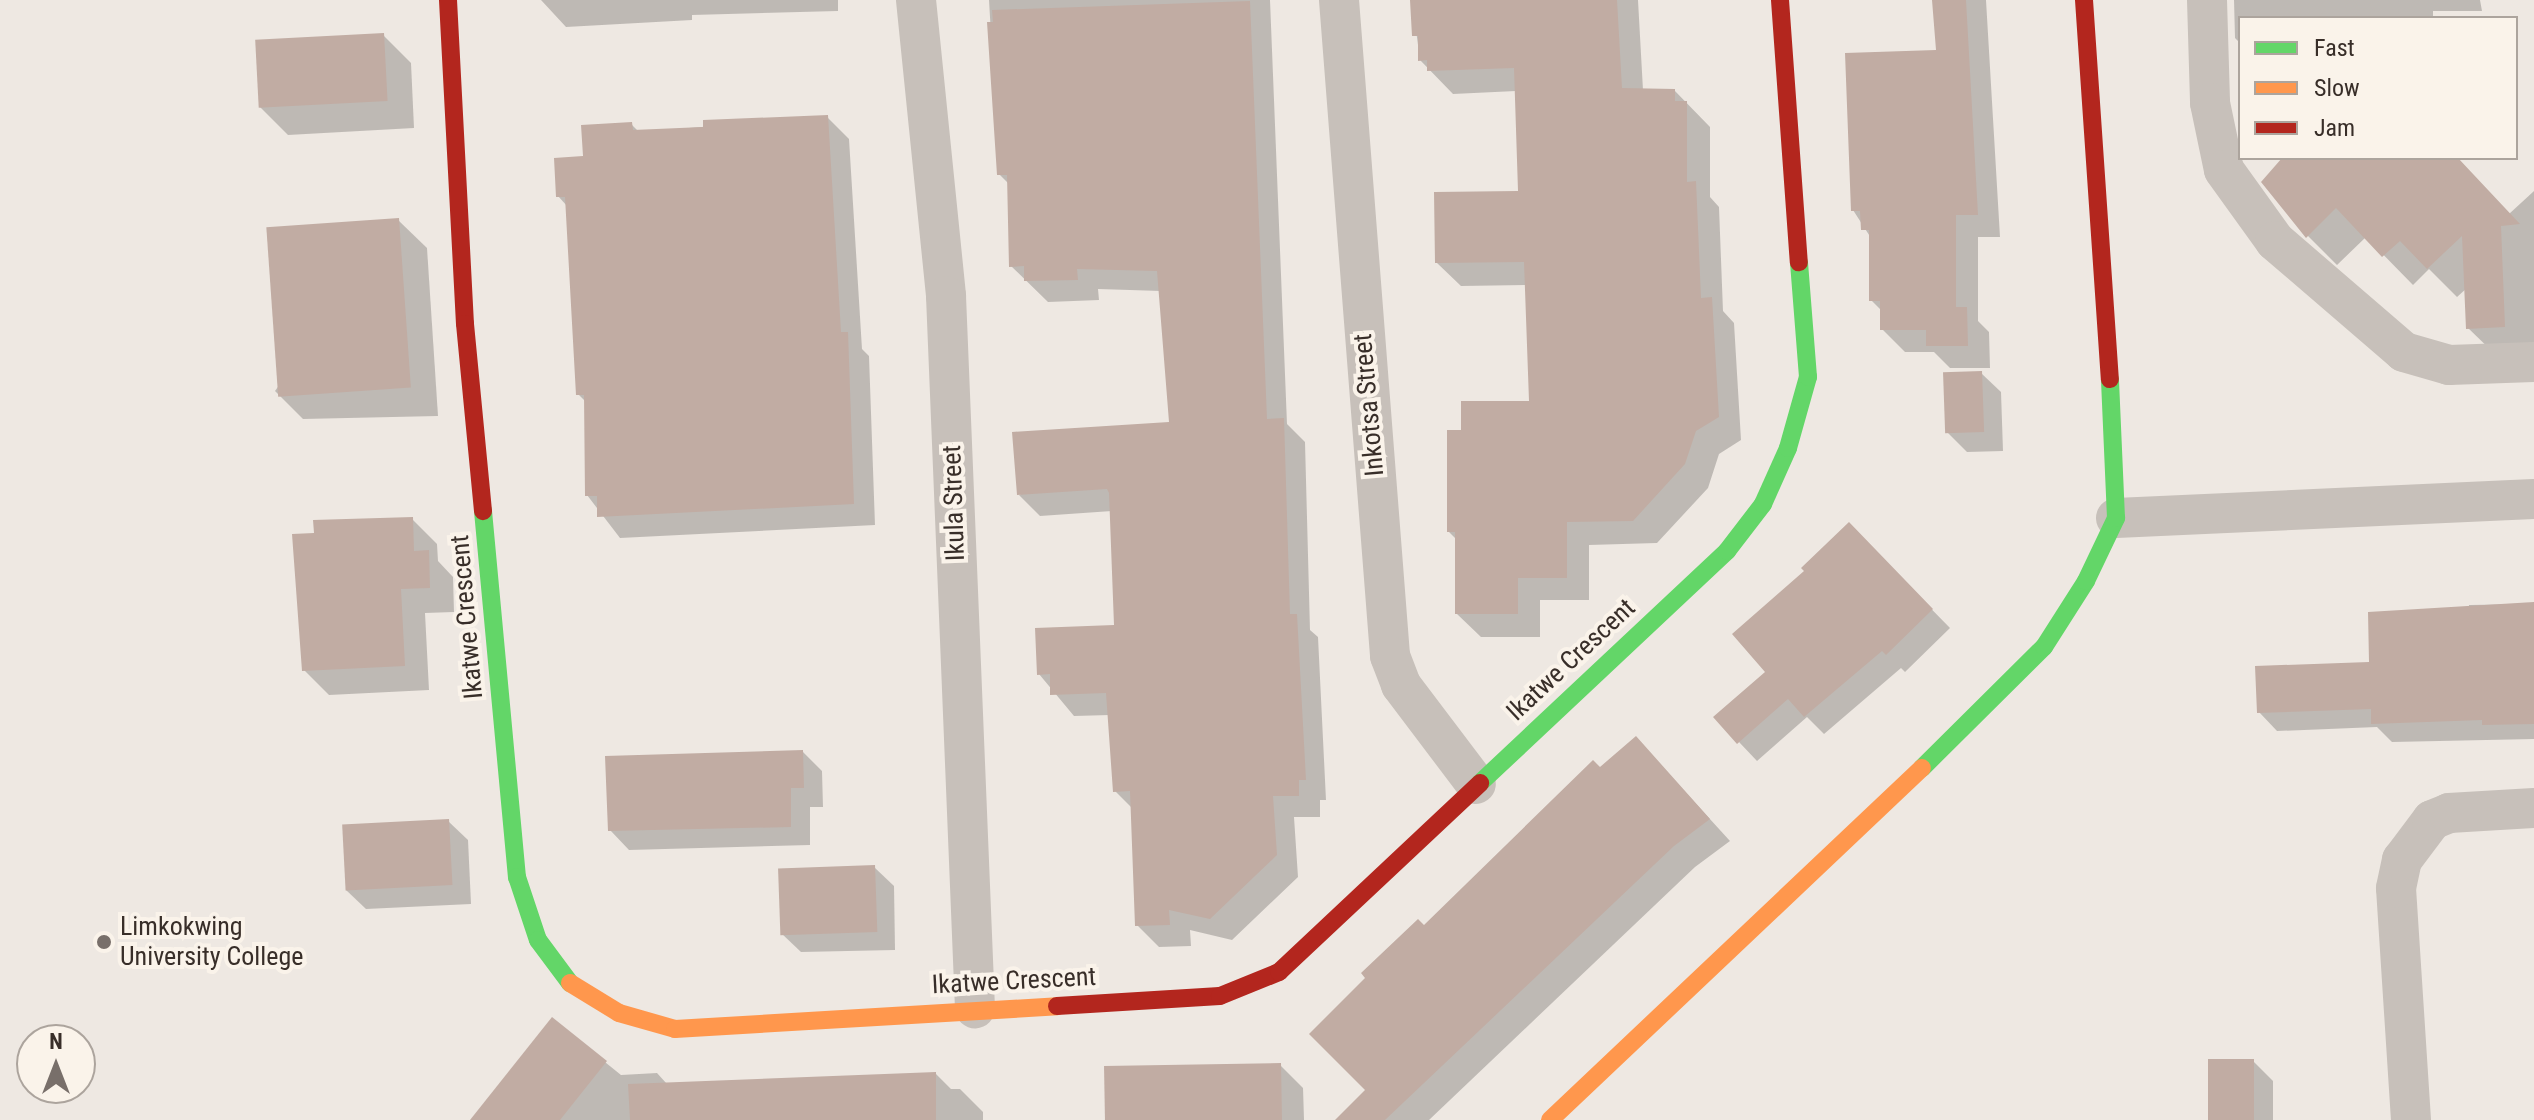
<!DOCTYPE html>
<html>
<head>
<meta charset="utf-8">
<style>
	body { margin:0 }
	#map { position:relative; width:2534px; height:1120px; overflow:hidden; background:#eee8e2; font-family:"Roboto Condensed",sans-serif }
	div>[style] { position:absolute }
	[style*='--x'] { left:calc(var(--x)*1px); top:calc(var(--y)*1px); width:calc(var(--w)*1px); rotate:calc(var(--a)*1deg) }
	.shadow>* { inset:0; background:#0003 }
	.building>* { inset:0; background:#c1aca3; transform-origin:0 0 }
	.street>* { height:40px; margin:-20px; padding:0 20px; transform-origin:20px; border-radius:20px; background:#c7c0ba }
	.fast>* { height:18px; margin:-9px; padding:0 9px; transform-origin:9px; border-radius:9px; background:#63d668 }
	.slow>* { height:18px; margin:-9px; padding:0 9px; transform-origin:9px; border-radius:9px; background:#ff974d }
	.jam>* { height:18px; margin:-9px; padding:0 9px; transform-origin:9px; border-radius:9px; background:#b3261e }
	.dots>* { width:22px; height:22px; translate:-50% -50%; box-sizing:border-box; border:4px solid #faf3ea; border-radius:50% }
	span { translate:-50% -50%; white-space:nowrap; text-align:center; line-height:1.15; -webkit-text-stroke:8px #faf3ea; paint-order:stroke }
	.street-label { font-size:26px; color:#382e29 }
	.poi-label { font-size:26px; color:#382e29 }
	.left { translate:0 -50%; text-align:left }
	.legend { position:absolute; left:2238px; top:16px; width:280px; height:144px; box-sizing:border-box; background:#faf3ea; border:2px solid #aca49d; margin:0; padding:10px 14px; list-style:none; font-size:24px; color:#382e29 }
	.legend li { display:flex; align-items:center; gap:16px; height:40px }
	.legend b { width:40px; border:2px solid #aca49d }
	.north { position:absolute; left:16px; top:1024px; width:80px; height:80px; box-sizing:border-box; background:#faf3ea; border:2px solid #aca49d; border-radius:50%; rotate:0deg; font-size:22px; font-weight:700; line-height:32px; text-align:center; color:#382e29 }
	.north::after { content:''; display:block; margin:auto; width:28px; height:36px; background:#786f6a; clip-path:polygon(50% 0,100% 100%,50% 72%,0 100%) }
</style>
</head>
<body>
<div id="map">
	<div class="shadow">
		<i style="clip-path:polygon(541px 0,838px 0,838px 11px,692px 15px,692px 20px,566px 27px)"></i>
		<i style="clip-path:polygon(989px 0,1270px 0,1287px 424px,1305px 442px,1310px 630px,1318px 637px,1326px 800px,1320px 800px,1320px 817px,1294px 817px,1298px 877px,1232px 940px,1190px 930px,1191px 946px,1159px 947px,1137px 925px,1133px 809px,1115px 791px,1110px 715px,1074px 716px,1039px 674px,1116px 627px,1112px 511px,1040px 516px,1019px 495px,1171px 424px,1161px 291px,1098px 289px,1099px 300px,1048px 302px,1011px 266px,1009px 184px,999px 174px)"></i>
		<i style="clip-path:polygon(1412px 0,1638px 0,1643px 90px,1675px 91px,1710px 127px,1710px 197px,1719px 207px,1723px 311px,1734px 323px,1741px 440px,1719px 454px,1708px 488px,1657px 543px,1589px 545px,1589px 600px,1540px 600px,1540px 637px,1481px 637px,1457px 614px,1457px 540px,1449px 532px,1463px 432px,1531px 403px,1527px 285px,1461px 286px,1437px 263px,1520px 193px,1516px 91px,1453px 94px,1420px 60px)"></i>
		<i style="clip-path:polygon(1934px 0,1986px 0,2000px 237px,1978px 237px,1978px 321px,1989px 332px,1990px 368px,1950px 368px,1934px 352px,1905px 352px,1882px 329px,1882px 311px,1871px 300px,1871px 238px,1853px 210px,1938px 52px)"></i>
		<i style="clip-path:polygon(2234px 0,2480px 0,2482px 11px,2433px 11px,2433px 18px,2240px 18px,2240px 43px,2235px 38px)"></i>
		<i style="clip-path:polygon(383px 35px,411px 63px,414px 128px,288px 135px,260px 107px)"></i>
		<i style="clip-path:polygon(827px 117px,849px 139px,862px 349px,869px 356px,875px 525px,620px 538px,587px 495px,586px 402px,578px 394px,567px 206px,558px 196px,585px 158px,631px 124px,639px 132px)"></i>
		<i style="clip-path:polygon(2285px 158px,2457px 158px,2509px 214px,2534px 191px,2534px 356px,2498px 357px,2468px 328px,2467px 288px,2457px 297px,2429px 269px,2413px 285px,2366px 237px,2337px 265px,2308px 236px)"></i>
		<i style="clip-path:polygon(398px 220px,427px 248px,438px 416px,303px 419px,275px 391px)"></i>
		<i style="clip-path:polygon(1981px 373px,2001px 392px,2003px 451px,1967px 452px,1948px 433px)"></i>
		<i style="clip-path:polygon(412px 519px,437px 544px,438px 561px,453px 577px,454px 612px,425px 613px,429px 690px,329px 695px,304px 670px)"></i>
		<i style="clip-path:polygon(1849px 525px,1950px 628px,1905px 672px,1901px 668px,1824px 734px,1807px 717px,1757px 761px,1739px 742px,1807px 571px)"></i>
		<i style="clip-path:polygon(2534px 604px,2534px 739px,2392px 742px,2377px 727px,2277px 731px,2259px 712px,2371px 664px,2469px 611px,2469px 605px)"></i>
		<i style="clip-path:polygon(1636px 738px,1730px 841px,1695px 867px,1429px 1120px,1338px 1120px,1368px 1090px,1424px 928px)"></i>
		<i style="clip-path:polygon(803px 752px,822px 771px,823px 807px,810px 807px,810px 845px,629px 850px,610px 830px)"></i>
		<i style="clip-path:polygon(448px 821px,468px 840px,471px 904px,366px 909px,346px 890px)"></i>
		<i style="clip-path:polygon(874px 867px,894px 886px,895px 950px,801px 952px,781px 933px)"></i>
		<i style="clip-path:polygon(553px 1020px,621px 1075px,657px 1073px,667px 1084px,936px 1074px,951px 1089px,960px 1089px,983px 1112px,983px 1120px,486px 1120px)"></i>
		<i style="clip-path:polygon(2253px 1061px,2273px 1081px,2273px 1120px,2209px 1120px)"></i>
		<i style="clip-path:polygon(1280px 1065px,1303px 1088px,1304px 1120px,1110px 1120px)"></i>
	</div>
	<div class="building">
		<i style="clip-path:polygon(1410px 0,1617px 0,1622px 88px,1675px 89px,1675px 101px,1687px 101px,1687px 182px,1696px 181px,1701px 298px,1712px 297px,1719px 417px,1696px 431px,1685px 464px,1633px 521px,1567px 522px,1567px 578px,1518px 578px,1518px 614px,1455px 614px,1455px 532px,1447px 532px,1447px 430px,1461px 430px,1461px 401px,1529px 401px,1524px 262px,1435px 263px,1434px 192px,1518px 191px,1514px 68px,1427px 71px,1427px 60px,1418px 61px,1418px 36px,1412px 36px)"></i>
		<i style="clip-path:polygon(1932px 0,1966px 0,1978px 215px,1956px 215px,1956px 307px,1967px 307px,1968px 346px,1926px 346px,1926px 330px,1880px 330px,1880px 301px,1869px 301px,1869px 230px,1861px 230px,1860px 211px,1851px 211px,1845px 53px,1936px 50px)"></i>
		<i style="clip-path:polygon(1250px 1px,1267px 419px,1284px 418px,1290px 614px,1297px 614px,1306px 780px,1299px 780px,1299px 796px,1273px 796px,1277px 855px,1210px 919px,1169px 910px,1170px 925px,1135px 926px,1130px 791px,1113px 792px,1106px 693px,1050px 695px,1050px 674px,1037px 675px,1035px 628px,1114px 625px,1109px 493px,1107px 489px,1017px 495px,1012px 432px,1169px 422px,1157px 271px,1077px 269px,1078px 280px,1024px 281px,1024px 266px,1009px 267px,1007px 175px,997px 175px,987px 22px,993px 22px,992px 10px)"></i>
		<i style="left:384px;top:33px;width:68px;height:129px;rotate:87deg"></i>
		<i style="clip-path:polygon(828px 115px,841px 332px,848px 332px,854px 504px,597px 517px,597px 496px,585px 496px,584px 395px,576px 395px,565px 197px,556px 197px,554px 158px,583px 156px,581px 125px,632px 122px,633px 130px,703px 127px,703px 120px)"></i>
		<i style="clip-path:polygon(2282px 158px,2458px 158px,2520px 224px,2501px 226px,2505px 327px,2466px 329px,2462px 236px,2427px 269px,2400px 241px,2382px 257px,2336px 208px,2306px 238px,2261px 182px)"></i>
		<i style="left:399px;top:218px;width:170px;height:133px;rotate:86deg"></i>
		<i style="left:1982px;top:371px;width:61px;height:39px;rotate:88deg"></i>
		<i style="clip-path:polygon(413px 517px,414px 551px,429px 550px,430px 588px,401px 589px,405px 666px,302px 671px,292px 534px,314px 533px,313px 520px)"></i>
		<i style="clip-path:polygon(1849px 522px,1933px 609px,1886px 655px,1882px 651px,1804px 717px,1788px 699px,1737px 744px,1713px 717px,1765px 672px,1732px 634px,1804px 571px,1801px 568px)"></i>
		<i style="clip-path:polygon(2534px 602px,2534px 724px,2482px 725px,2482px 720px,2371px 724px,2371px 709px,2257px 713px,2255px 666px,2369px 662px,2368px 612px)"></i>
		<i style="clip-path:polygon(1636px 736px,1710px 819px,1674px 846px,1385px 1120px,1335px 1120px,1365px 1090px,1309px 1034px,1365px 978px,1361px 973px,1418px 919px,1424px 925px,1593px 760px,1600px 767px)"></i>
		<i style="clip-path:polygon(803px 750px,804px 788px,791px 788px,791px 827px,608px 831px,605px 756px)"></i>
		<i style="left:449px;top:819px;width:66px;height:107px;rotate:87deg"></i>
		<i style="left:875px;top:865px;width:67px;height:97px;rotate:88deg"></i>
		<i style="clip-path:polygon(552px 1017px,607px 1061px,560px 1120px,470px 1120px)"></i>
		<i style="left:2208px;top:1059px;width:46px;height:61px"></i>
		<i style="left:1281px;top:1063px;width:57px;height:177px;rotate:89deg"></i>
		<i style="clip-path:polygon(936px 1072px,936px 1120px,630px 1120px,628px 1084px)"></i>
	</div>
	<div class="street">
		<i style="--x:916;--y:0;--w:298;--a:84.2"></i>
		<i style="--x:946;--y:296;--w:713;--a:87.67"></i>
		<i style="--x:1339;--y:0;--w:658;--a:85.55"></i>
		<i style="--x:1390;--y:656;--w:31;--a:69"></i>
		<i style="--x:1401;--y:685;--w:124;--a:52.9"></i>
		<i style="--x:2207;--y:0;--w:103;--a:88.3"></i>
		<i style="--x:2210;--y:103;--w:68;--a:78.2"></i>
		<i style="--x:2224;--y:170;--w:87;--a:54.3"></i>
		<i style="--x:2275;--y:241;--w:170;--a:40.7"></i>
		<i style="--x:2404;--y:352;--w:47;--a:16.1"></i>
		<i style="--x:2449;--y:365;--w:85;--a:-2"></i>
		<i style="--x:2116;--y:518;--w:418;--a:-2.6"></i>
		<i style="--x:2411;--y:1120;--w:232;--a:-93.7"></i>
		<i style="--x:2396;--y:888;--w:29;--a:-78"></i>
		<i style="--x:2402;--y:860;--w:50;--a:-53.1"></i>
		<i style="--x:2432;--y:820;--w:18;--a:-22"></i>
		<i style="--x:2449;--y:813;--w:85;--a:-3.4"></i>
	</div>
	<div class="fast">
		<i style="--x:483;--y:511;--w:368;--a:84.7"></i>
		<i style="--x:517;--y:877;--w:66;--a:71.6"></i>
		<i style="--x:538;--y:940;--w:54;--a:53.3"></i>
		<i style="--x:1922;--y:768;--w:172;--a:-44.8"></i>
		<i style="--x:2044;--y:647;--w:78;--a:-57.5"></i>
		<i style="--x:2086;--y:581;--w:70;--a:-64.5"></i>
		<i style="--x:2116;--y:518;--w:139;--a:-92.5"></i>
		<i style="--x:1480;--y:783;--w:339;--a:-43.2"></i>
		<i style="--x:1727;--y:551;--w:59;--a:-52.5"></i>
		<i style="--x:1763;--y:504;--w:61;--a:-65.9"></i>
		<i style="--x:1788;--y:448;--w:74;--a:-74.3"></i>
		<i style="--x:1808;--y:377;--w:115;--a:-94.5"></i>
	</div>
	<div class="slow">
		<i style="--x:570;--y:983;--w:57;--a:31.5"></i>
		<i style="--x:619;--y:1013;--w:58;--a:15.9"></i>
		<i style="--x:675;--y:1029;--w:383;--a:-3.4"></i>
		<i style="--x:1550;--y:1120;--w:512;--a:-43.42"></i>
	</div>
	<div class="jam">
		<i style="--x:448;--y:0;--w:324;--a:87"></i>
		<i style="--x:465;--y:324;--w:188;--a:84.5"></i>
		<i style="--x:1780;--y:0;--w:263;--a:85.9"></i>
		<i style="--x:2084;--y:0;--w:380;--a:86.1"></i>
		<i style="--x:1057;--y:1006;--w:163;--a:-3.5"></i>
		<i style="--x:1220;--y:996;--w:64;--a:-22.1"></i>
		<i style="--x:1279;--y:972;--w:276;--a:-43.2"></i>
	</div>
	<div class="dots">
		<i style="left:104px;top:942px;background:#786f6a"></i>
	</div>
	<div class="street-label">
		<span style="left:1369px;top:405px;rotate:-95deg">Inkotsa Street</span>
		<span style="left:954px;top:503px;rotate:-92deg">Ikula Street</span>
		<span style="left:467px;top:617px;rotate:-95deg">Ikatwe Crescent</span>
		<span style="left:1571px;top:660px;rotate:-43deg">Ikatwe Crescent</span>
		<span style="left:1014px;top:981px;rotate:-3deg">Ikatwe Crescent</span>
	</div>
	<div class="poi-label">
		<span class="left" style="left:120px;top:942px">Limkokwing<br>University College</span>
	</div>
	<ul class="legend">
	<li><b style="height:10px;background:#63d668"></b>Fast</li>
	<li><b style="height:10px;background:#ff974d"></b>Slow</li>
	<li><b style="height:10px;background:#b3261e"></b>Jam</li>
	</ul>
	<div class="north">N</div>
</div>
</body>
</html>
